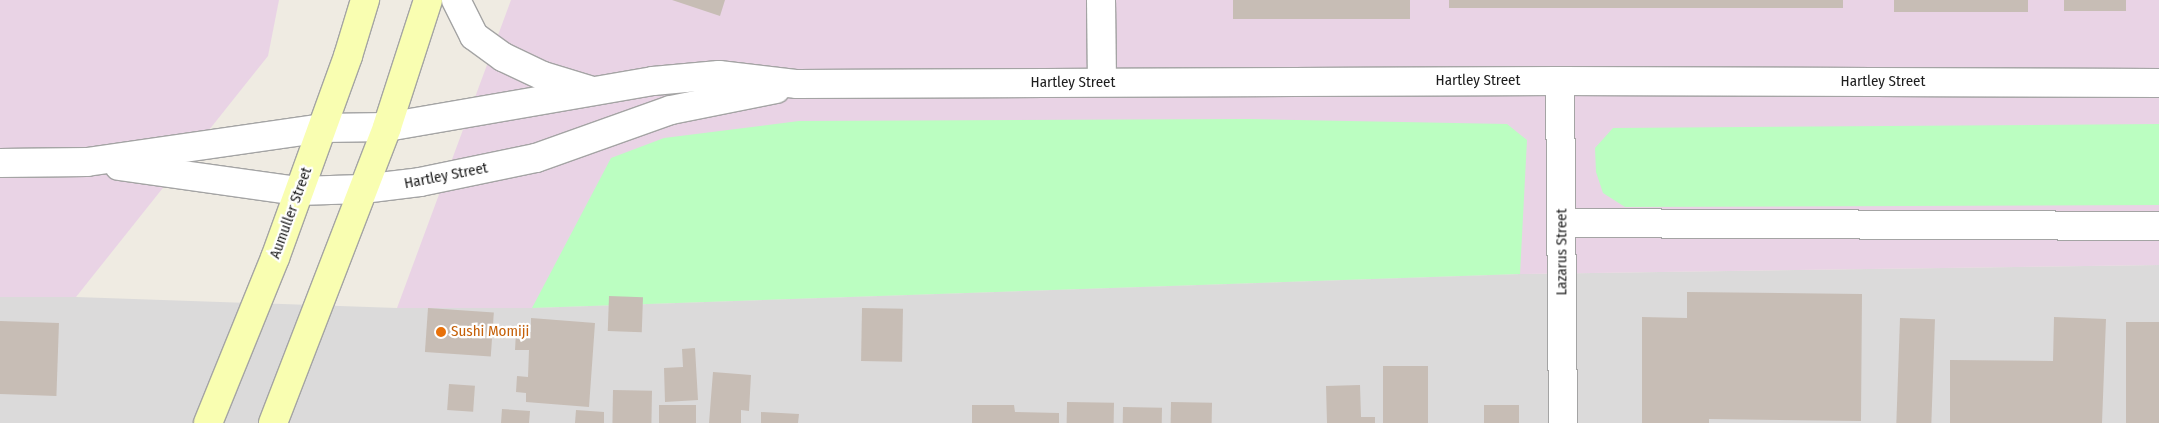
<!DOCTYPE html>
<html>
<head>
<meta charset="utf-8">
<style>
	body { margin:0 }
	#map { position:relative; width:2159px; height:423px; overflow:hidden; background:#efebe2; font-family:"Fira Sans Condensed",sans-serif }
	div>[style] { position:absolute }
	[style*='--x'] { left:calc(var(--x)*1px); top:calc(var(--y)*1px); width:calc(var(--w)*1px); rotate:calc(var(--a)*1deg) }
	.residential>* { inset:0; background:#dbdada }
	.industrial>* { inset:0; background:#e9d3e5 }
	.park>* { inset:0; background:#bbfec1 }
	.building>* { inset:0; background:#c7bdb5; transform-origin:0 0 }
	.roads { filter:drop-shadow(1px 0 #a4a4a4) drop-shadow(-1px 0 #a4a4a4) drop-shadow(0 1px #a4a4a4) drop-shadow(0 -1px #a4a4a4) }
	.street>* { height:28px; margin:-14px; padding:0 14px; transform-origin:14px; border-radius:14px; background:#fff }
	.secondary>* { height:28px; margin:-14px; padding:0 14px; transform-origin:14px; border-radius:14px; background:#f9feb1 }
	.dots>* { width:14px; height:14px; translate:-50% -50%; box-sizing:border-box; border:2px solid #fff; border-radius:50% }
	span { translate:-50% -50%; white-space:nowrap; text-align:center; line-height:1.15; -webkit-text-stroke:4.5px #fff; paint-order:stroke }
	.street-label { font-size:15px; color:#1d1d1d }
	.food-label { font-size:15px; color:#c56008 }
	.left { translate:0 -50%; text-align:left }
</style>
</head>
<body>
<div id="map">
	<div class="residential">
		<i style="clip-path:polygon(2159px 265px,2159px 423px,0 423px,0 297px,76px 297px,397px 308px,532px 308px,1520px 274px)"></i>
	</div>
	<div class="industrial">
		<i style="clip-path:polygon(0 0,279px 0,268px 56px,76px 297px,0 297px)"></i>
		<i style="clip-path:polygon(511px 0,2159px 0,2159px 265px,1520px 274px,532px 308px,397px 308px)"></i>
	</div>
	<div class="park">
		<i style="clip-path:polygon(1248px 119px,1507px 124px,1527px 140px,1520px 274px,532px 308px,611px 158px,664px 138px,799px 121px)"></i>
		<i style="clip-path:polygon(2159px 124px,2159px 205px,1625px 207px,1603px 193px,1596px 172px,1595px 148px,1613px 128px)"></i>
	</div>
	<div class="building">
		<i style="clip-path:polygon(672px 0,725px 0,720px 16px)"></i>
		<i style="left:1233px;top:0;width:177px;height:19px"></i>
		<i style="left:1449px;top:0;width:394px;height:8px"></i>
		<i style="left:1894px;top:0;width:134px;height:12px"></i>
		<i style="left:2064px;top:0;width:62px;height:11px"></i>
		<i style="clip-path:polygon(1687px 292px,1862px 294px,1861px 421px,1709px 419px,1709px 423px,1642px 423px,1642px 317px,1687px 318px)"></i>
		<i style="left:609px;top:296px;width:34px;height:35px;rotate:2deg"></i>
		<i style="left:428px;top:308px;width:66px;height:44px;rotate:4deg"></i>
		<i style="left:862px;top:308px;width:41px;height:53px;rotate:1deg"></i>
		<i style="clip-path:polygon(2054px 317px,2106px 319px,2102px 423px,1950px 423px,1950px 360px,2053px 361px)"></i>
		<i style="clip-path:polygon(531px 318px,595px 323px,589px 407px,526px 402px,526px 393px,516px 392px,517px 376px,528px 377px,529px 350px,515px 350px,516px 332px,531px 332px)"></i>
		<i style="left:1900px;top:318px;width:35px;height:105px;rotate:2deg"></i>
		<i style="left:0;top:321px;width:59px;height:73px;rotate:2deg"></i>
		<i style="left:2126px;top:322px;width:33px;height:101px"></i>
		<i style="clip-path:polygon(695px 348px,698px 400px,665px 402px,664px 368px,683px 367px,682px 349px)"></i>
		<i style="left:1383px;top:366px;width:45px;height:57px"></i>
		<i style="clip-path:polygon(713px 372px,751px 375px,749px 411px,741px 410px,741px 423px,709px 423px)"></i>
		<i style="left:449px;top:384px;width:26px;height:26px;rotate:4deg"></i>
		<i style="clip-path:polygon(1360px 385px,1361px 417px,1375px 417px,1375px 423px,1327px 423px,1326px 386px)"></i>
		<i style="left:613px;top:390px;width:39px;height:33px;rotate:1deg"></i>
		<i style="left:1067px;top:402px;width:47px;height:21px;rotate:1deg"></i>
		<i style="left:1171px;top:402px;width:41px;height:21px;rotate:1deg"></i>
		<i style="left:696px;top:405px;width:18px;height:37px;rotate:90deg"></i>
		<i style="clip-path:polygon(972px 405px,1014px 405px,1015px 412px,1059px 413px,1059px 423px,972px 423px)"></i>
		<i style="left:1484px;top:405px;width:35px;height:18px"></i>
		<i style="left:1123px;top:407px;width:39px;height:16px;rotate:1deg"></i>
		<i style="clip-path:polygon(502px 409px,530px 411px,529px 423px,501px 423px)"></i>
		<i style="clip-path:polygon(576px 410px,604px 412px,604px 423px,575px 423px)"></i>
		<i style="clip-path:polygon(761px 412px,799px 414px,798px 423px,761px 423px)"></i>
	</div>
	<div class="roads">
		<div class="street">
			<i style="--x:456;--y:0;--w:40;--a:63.4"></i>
			<i style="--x:474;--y:36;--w:36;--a:36"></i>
			<i style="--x:503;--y:57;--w:44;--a:25.4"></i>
			<i style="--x:543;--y:76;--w:48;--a:16.9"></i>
			<i style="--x:1101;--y:0;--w:82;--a:89.3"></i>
			<i style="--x:1560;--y:81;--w:342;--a:89.5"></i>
			<i style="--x:0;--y:163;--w:87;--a:-0.7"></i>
			<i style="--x:87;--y:162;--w:238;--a:-8.2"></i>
			<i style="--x:323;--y:128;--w:64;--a:-0.9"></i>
			<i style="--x:387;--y:127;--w:270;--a:-9.8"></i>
			<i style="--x:653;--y:81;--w:66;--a:-5.2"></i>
			<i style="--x:719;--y:75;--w:79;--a:6.6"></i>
			<i style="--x:797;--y:84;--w:763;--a:-0.23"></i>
			<i style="--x:1560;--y:81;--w:599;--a:0.19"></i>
			<i style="--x:119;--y:166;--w:181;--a:8"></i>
			<i style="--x:298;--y:191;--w:65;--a:-1.8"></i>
			<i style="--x:363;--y:189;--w:57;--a:-7"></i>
			<i style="--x:420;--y:182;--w:118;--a:-11.7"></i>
			<i style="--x:536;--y:158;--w:143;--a:-19.6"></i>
			<i style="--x:671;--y:110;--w:107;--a:-11.3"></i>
			<i style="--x:1561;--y:223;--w:598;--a:0.29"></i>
		</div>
		<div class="secondary">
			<i style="--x:208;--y:423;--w:178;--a:-67.9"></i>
			<i style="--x:275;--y:258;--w:215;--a:-70.1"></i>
			<i style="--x:348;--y:56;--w:59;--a:-73.1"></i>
			<i style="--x:273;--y:423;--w:317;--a:-68.9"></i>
			<i style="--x:387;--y:127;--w:133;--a:-72.1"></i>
		</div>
	</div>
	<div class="dots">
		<i style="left:441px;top:332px;background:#e8710a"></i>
	</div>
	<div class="street-label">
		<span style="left:1478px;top:81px">Hartley Street</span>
		<span style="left:1883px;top:82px">Hartley Street</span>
		<span style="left:1073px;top:83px">Hartley Street</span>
		<span style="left:446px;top:176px;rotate:-11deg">Hartley Street</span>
		<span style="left:291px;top:213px;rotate:-70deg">Aumuller Street</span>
		<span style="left:1562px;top:252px;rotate:-90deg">Lazarus Street</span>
	</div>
	<div class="food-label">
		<span class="left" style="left:451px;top:332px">Sushi Momiji</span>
	</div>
</div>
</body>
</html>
